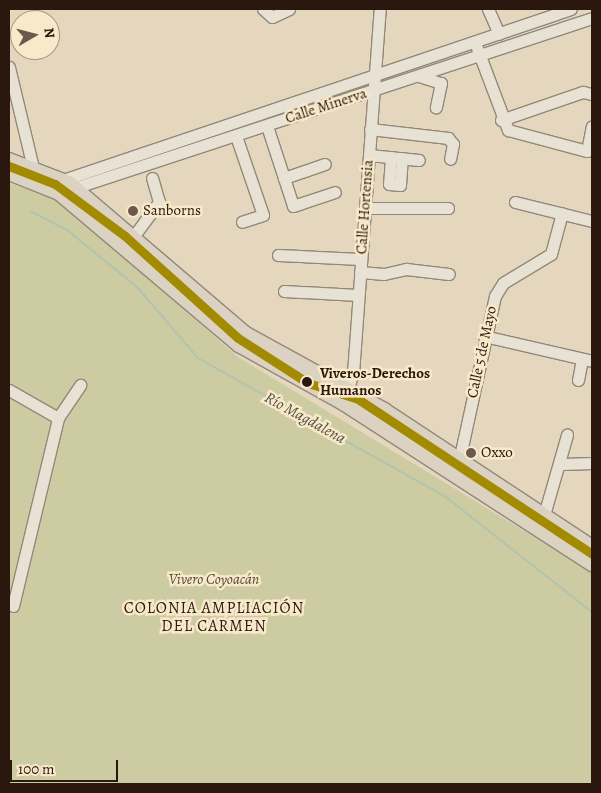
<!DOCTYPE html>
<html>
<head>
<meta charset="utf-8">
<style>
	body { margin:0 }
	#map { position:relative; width:601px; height:793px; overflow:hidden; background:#e4d7be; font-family:Alegreya,serif }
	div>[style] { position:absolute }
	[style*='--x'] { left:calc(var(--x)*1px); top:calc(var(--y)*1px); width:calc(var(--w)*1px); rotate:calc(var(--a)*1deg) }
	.green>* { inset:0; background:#cdcba2 }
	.stream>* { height:2px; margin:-1px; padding:0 1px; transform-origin:1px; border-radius:1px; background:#b2c4ae }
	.roads { filter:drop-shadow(1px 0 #92887a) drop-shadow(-1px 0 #92887a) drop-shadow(0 1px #92887a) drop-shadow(0 -1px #92887a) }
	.minor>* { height:11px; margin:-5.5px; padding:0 5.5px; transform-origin:5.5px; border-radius:5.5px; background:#e8e2d5 }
	.major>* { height:14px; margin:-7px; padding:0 7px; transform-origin:7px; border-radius:7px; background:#dcd2c1 }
	.metro-1>* { height:9px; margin:-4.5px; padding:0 4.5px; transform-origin:4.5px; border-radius:4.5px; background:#a28b01 }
	.dots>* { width:14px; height:14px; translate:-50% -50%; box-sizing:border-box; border:2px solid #f8e9ca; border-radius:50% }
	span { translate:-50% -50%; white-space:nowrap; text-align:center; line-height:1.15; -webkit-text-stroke:5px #f8e9ca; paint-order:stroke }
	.street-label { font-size:15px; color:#2a170d }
	.poi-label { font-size:15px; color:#2a170d }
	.left { translate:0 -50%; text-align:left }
	.stop-label { font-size:15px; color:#2a170d; font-weight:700 }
	.park-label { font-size:15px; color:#554a33; font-style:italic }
	.water-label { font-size:16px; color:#525143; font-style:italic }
	.neighbourhood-label { font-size:16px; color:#2a170d; letter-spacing:1px }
	.frame { position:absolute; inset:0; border:10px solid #2a170d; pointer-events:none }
	.north { position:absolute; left:10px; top:10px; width:50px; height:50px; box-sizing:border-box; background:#f8e9ca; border:1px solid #a6957e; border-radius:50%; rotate:82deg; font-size:14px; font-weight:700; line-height:20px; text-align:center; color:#2a170d }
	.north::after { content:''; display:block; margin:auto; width:18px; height:22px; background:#6b5a4b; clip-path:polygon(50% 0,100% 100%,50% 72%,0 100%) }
	.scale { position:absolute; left:10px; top:760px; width:108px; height:22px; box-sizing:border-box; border:2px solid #2a170d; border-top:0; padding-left:6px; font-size:15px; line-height:18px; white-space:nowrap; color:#2a170d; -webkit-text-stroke:4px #f8e9ca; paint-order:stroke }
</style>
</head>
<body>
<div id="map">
	<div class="green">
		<i style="clip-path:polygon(9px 183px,59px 200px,238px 357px,592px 572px,592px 784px,9px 784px)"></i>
	</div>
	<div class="stream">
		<i style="--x:30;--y:211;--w:42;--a:27.2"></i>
		<i style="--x:67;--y:230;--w:92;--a:39.2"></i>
		<i style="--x:138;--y:288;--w:92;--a:49.4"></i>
		<i style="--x:198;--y:358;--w:286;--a:29.3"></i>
		<i style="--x:447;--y:498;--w:184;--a:38.2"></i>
	</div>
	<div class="roads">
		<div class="minor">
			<i style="--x:263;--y:9;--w:12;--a:42"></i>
			<i style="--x:272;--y:17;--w:19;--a:-25"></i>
			<i style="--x:488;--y:9;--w:27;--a:66"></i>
			<i style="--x:477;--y:48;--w:88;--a:69.3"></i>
			<i style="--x:508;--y:130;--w:82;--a:14.9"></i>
			<i style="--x:587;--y:151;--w:25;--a:-79"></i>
			<i style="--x:9;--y:67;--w:104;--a:76.6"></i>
			<i style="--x:419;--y:76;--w:23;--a:18"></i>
			<i style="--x:441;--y:83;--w:25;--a:102"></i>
			<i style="--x:501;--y:120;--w:87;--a:-18.9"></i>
			<i style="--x:583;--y:92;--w:9;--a:13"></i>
			<i style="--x:267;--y:126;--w:55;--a:71.9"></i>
			<i style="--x:284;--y:178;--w:43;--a:-18.9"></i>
			<i style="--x:370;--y:129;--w:79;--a:6.6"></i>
			<i style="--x:448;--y:138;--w:8;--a:50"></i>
			<i style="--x:453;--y:144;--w:15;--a:101"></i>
			<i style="--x:236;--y:136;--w:83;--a:71.1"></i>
			<i style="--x:263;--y:215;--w:22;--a:162"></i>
			<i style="--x:369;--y:155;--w:50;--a:5.7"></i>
			<i style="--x:391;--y:157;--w:27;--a:94"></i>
			<i style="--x:389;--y:184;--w:11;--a:5"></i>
			<i style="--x:400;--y:185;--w:27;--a:-86"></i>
			<i style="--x:284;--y:178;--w:29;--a:72"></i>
			<i style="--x:293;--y:206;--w:44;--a:-18.4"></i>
			<i style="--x:57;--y:182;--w:542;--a:-18.6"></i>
			<i style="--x:68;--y:190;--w:552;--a:-18.17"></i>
			<i style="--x:515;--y:202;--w:79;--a:13.9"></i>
			<i style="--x:365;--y:208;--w:83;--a:0"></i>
			<i style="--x:133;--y:237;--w:44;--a:-53.4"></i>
			<i style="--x:159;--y:202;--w:25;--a:-106"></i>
			<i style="--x:278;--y:255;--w:82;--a:2.8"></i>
			<i style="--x:360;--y:272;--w:24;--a:5"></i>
			<i style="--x:384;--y:274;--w:23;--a:-13"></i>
			<i style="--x:406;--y:269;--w:43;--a:6.6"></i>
			<i style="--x:284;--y:291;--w:74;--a:3.1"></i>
			<i style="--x:484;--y:336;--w:111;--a:13"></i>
			<i style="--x:578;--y:380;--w:21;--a:-79"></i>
			<i style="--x:9;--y:390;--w:56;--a:29.7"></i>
			<i style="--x:345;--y:397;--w:25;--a:-72"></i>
			<i style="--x:353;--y:373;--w:365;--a:-85.8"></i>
			<i style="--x:459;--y:461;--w:169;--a:-77.7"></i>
			<i style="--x:495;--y:296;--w:15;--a:-58"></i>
			<i style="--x:503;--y:283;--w:56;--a:-31.1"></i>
			<i style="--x:551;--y:254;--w:42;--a:-75"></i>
			<i style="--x:562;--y:464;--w:30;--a:-2"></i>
			<i style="--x:542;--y:522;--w:91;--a:-74"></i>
			<i style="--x:13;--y:606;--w:193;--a:-76.5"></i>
			<i style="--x:58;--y:418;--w:40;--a:-56"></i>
		</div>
		<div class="major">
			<i style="--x:9;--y:160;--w:64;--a:21"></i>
			<i style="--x:69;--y:183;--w:233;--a:40.5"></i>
			<i style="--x:246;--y:334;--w:158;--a:28.8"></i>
			<i style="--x:384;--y:410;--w:249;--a:33.4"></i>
			<i style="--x:9;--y:173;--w:54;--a:21.8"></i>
			<i style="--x:59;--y:193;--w:236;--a:40.2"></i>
			<i style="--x:239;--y:345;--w:119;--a:29.1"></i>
			<i style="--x:343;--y:403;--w:297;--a:32.9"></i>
		</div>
	</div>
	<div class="metro-1">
		<i style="--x:9;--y:166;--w:49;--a:21.4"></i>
		<i style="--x:55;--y:184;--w:87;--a:36.6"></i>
		<i style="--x:125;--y:236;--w:152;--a:42.1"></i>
		<i style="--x:238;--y:338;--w:83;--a:32.7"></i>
		<i style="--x:308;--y:383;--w:52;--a:17.7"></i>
		<i style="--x:358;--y:399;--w:281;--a:33.5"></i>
	</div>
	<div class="dots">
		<i style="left:133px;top:211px;background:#6b5a4b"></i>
		<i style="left:307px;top:382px;background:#2a170d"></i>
		<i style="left:471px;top:453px;background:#6b5a4b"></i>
	</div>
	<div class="street-label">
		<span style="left:326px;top:106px;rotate:-18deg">Calle Minerva</span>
		<span style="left:365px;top:207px;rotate:-86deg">Calle Hortensia</span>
		<span style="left:482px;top:352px;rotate:-78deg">Calle 5 de Mayo</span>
	</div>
	<div class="poi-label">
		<span class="left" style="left:143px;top:211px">Sanborns</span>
		<span class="left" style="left:481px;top:453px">Oxxo</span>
	</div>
	<div class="stop-label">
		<span class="left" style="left:320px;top:382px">Viveros-Derechos<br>Humanos</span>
	</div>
	<div class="park-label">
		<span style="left:214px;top:580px">Vivero Coyoacán</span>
	</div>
	<div class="water-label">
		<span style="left:305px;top:418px;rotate:29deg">Río Magdalena</span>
	</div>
	<div class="neighbourhood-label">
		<span style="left:214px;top:617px">COLONIA AMPLIACIÓN<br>DEL CARMEN</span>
	</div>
	<div class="frame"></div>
	<div class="north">N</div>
	<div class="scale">100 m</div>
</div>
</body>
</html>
